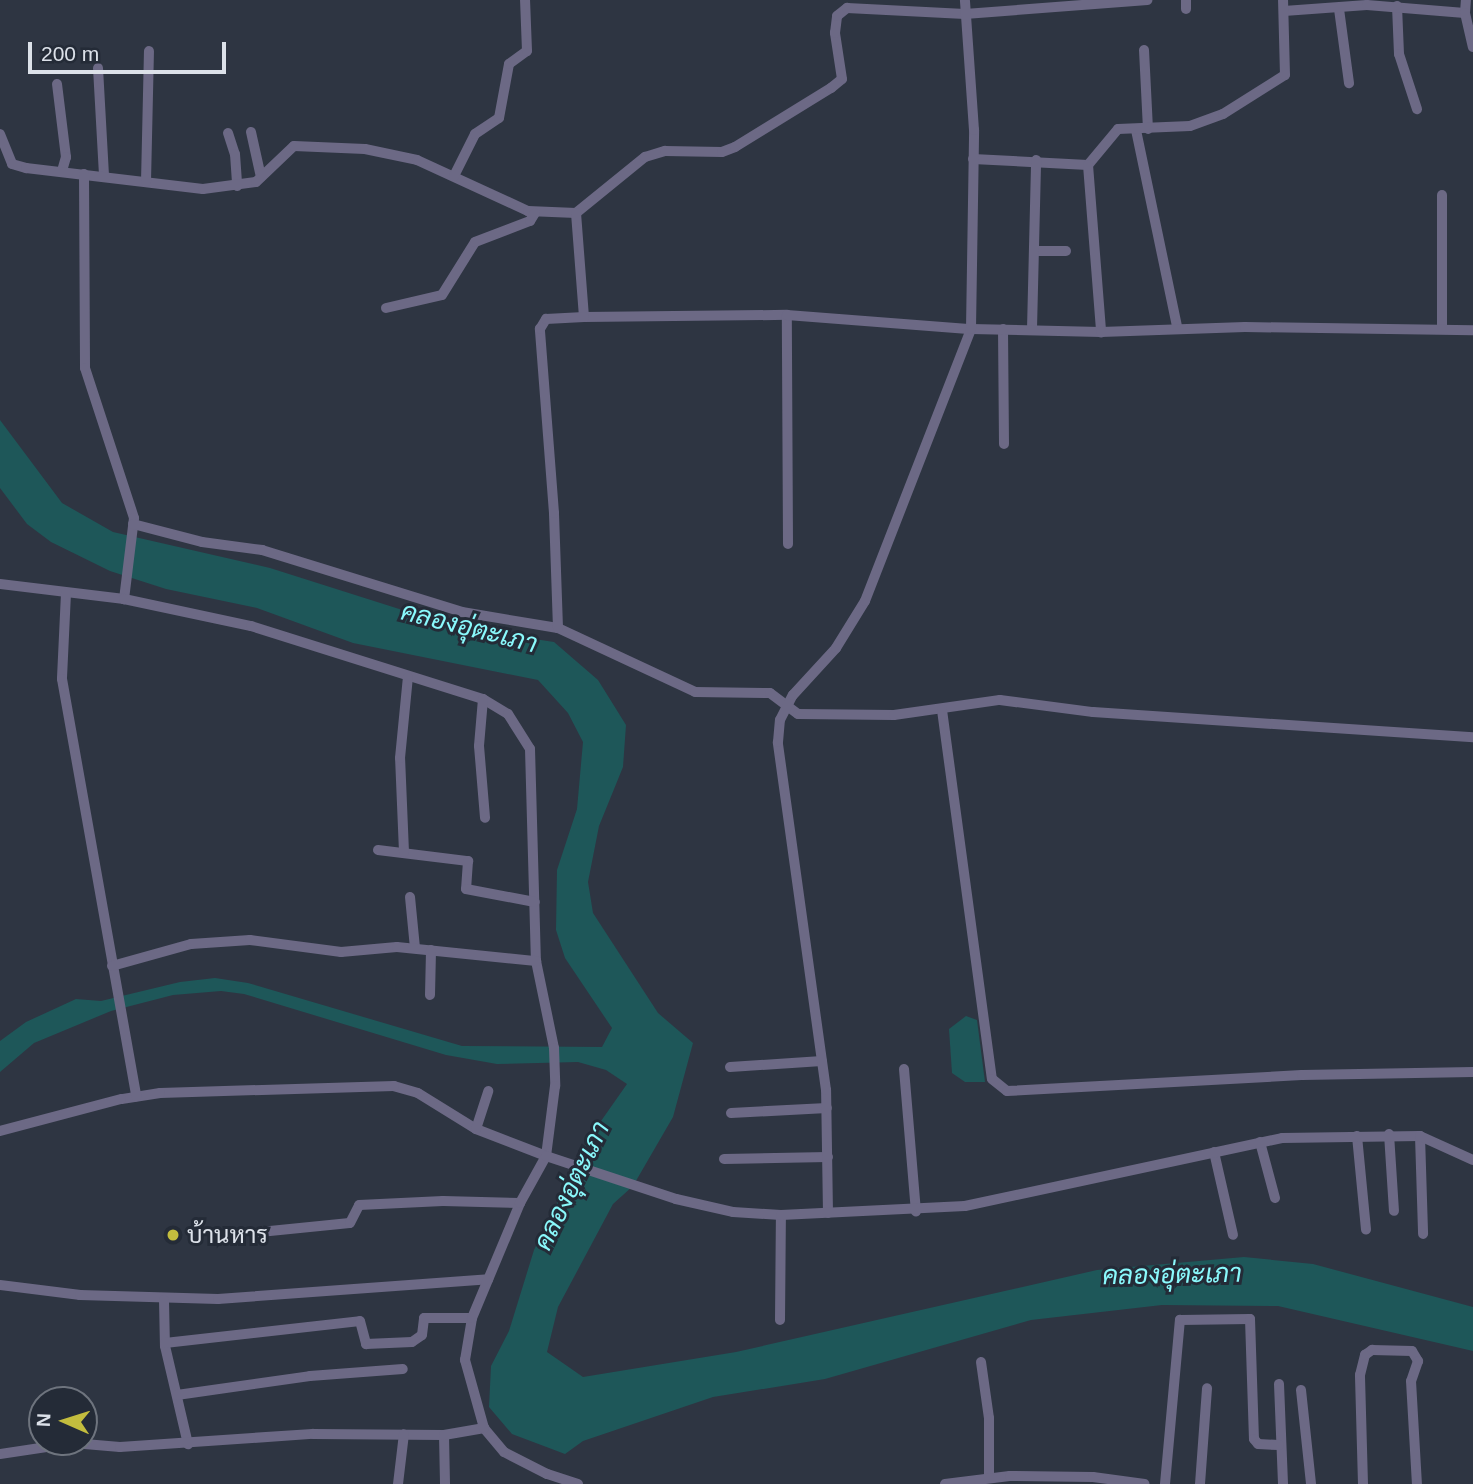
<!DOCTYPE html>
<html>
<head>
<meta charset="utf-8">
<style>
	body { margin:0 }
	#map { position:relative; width:1473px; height:1484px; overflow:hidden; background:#2e3542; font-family:Helvetica,Sarabun,sans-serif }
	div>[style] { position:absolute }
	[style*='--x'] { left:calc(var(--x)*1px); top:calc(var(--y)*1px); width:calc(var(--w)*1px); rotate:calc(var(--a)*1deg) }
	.water>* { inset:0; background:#1e5759 }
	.minor>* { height:10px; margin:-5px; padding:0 5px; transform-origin:5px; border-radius:5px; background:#6c6985 }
	.dots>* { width:19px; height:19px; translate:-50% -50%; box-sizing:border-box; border:4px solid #242b37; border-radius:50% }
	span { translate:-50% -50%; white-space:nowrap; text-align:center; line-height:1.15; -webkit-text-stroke:6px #242b37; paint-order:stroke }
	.poi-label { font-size:24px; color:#dce1e9 }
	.left { translate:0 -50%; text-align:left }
	.water-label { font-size:26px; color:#8af9fc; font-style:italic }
	.north { position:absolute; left:28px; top:1386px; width:70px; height:70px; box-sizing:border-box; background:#242b37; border:2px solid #6e747e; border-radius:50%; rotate:273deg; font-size:19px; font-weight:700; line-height:28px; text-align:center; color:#dce1e9 }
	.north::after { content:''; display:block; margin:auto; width:24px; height:32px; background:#c3bd3e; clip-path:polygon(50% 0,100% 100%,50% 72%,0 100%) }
	.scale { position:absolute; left:28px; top:42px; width:198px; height:32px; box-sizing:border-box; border:4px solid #dce1e9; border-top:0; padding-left:9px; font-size:21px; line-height:24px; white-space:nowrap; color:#dce1e9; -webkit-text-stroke:5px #242b37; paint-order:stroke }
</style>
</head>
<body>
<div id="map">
	<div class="water">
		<i style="clip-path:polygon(0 420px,62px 503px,113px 532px,270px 568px,456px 627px,554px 642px,598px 680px,626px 725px,623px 767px,599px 826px,588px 882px,593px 913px,658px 1013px,693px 1043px,673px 1117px,633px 1186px,613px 1204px,558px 1307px,547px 1352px,583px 1377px,736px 1352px,1097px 1270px,1244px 1257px,1313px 1264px,1473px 1307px,1473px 1351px,1278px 1306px,1162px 1305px,1031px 1320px,825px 1379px,713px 1397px,583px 1441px,565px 1454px,512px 1434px,489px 1407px,491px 1366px,509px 1331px,534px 1250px,587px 1141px,627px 1084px,606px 1070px,578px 1062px,497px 1064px,446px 1055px,244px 994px,221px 991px,173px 995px,111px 1011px,34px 1043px,0 1072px,0 1041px,26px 1022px,76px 999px,101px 1001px,180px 982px,215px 978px,248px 983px,462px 1046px,602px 1047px,612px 1028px,565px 958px,556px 930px,557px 870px,577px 809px,583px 742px,568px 713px,538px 680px,353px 643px,257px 608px,166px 589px,110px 571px,51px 542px,27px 524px,0 488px)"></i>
		<i style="clip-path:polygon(966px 1016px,977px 1020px,985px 1082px,965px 1082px,952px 1073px,949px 1029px)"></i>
	</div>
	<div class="minor">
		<i style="--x:1186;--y:0;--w:9;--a:90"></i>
		<i style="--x:1397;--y:6;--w:48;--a:87.6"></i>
		<i style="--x:1399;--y:54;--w:58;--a:71.9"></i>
		<i style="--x:1339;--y:9;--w:75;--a:82.3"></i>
		<i style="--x:1284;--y:11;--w:83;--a:-4.1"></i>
		<i style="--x:1367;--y:5;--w:98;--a:4.7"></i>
		<i style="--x:1465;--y:13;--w:13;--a:-86"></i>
		<i style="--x:1465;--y:13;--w:35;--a:77"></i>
		<i style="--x:1144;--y:50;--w:79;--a:87.1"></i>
		<i style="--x:98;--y:68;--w:108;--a:86.8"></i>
		<i style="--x:57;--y:84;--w:74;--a:83"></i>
		<i style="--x:66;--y:157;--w:15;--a:106"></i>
		<i style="--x:1136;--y:130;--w:201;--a:78.2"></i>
		<i style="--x:251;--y:132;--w:46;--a:77.5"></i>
		<i style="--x:228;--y:133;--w:22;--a:72"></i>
		<i style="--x:235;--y:154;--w:32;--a:86"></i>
		<i style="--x:0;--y:134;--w:32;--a:68"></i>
		<i style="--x:12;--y:164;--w:15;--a:16"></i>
		<i style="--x:26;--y:168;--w:178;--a:6.8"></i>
		<i style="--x:203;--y:189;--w:53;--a:-7.5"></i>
		<i style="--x:256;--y:182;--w:52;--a:-43.5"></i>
		<i style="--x:294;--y:146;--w:71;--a:2.4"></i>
		<i style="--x:365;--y:149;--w:53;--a:11.9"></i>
		<i style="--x:417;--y:160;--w:122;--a:24.7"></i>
		<i style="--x:528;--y:211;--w:48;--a:2.4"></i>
		<i style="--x:576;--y:213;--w:89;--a:-39.1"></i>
		<i style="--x:645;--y:157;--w:21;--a:-17"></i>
		<i style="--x:665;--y:151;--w:57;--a:1"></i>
		<i style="--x:722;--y:152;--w:14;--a:-21"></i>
		<i style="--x:735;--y:147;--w:113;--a:-31.6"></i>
		<i style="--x:831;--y:88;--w:14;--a:-39"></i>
		<i style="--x:842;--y:79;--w:47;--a:-98.7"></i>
		<i style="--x:835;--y:33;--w:17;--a:-83"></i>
		<i style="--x:837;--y:16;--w:13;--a:-39"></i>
		<i style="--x:847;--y:8;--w:118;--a:2.9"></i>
		<i style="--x:965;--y:14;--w:183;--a:-4.4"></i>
		<i style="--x:973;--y:159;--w:115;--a:3"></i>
		<i style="--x:1088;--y:165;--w:47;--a:-50.2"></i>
		<i style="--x:1118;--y:129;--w:72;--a:-2.4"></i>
		<i style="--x:1190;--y:126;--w:35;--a:-20"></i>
		<i style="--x:1223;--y:114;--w:73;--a:-32.2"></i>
		<i style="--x:1285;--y:75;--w:75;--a:-91.5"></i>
		<i style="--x:1088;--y:165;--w:168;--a:85.5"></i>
		<i style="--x:84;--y:174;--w:194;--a:89.7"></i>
		<i style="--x:85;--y:368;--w:158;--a:71.9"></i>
		<i style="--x:134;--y:518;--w:82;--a:97"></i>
		<i style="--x:454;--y:176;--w:47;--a:-63.4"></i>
		<i style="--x:475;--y:134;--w:29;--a:-34"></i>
		<i style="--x:499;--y:118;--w:55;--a:-79.5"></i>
		<i style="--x:509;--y:64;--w:22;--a:-36"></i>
		<i style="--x:527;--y:51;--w:51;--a:-92.2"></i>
		<i style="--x:146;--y:182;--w:131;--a:-88.7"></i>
		<i style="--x:576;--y:213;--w:104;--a:85.6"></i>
		<i style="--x:584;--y:317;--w:203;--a:-0.6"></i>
		<i style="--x:1034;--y:251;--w:32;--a:0"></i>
		<i style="--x:386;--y:308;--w:57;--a:-13.1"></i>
		<i style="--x:442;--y:295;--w:62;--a:-58.1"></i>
		<i style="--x:475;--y:242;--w:59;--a:-20.9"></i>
		<i style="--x:530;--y:221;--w:9;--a:-58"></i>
		<i style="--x:1003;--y:329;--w:115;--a:89.5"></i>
		<i style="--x:1032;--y:329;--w:169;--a:-88.6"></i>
		<i style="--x:1442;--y:329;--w:134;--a:-90"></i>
		<i style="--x:133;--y:524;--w:71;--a:14.6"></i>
		<i style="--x:202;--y:542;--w:61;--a:7.6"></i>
		<i style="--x:262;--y:550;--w:209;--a:17.2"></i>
		<i style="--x:462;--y:612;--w:97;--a:9.5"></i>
		<i style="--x:558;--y:628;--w:151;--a:25"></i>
		<i style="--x:695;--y:692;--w:75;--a:0.8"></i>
		<i style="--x:770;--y:693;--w:35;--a:37"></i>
		<i style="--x:798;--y:714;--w:96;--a:0.6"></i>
		<i style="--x:894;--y:715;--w:107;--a:-8.1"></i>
		<i style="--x:1000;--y:700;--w:94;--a:7.4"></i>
		<i style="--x:1093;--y:712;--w:381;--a:3.8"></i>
		<i style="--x:788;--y:544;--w:229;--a:-90.3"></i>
		<i style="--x:787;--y:315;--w:185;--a:4.4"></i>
		<i style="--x:971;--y:329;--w:130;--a:1.3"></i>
		<i style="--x:1101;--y:332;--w:144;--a:-2"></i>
		<i style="--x:1245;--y:327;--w:228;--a:0.8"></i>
		<i style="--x:0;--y:584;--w:125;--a:6.9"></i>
		<i style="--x:124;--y:599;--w:130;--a:12"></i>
		<i style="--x:251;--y:626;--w:243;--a:17.5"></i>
		<i style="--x:483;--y:699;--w:29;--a:31"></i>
		<i style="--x:508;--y:714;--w:41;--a:57.8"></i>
		<i style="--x:530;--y:749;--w:212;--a:88.4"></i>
		<i style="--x:536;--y:961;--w:89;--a:78.3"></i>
		<i style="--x:554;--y:1048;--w:38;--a:88"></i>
		<i style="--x:555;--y:1086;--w:71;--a:97.3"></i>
		<i style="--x:546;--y:1156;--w:75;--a:-158.9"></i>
		<i style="--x:476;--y:1129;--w:68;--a:-148.2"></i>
		<i style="--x:418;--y:1093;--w:25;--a:-164"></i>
		<i style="--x:394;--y:1086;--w:234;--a:178.3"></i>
		<i style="--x:160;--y:1093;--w:39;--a:171"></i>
		<i style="--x:121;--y:1099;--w:125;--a:165.2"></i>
		<i style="--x:66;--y:593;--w:86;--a:92.7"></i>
		<i style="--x:62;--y:679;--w:424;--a:79.9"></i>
		<i style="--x:558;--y:628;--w:115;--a:-92"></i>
		<i style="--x:554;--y:513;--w:185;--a:-94.4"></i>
		<i style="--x:540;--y:329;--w:12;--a:-59"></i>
		<i style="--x:546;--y:319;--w:38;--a:-3"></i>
		<i style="--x:483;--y:699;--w:47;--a:94.9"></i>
		<i style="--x:479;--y:746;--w:72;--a:85.2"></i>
		<i style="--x:942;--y:710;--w:372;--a:82.3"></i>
		<i style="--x:992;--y:1079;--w:19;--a:39"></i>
		<i style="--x:1007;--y:1091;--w:295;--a:-3.1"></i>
		<i style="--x:1302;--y:1075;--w:171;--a:-1"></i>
		<i style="--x:378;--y:850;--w:91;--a:7"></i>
		<i style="--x:468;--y:861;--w:28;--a:94"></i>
		<i style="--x:466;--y:889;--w:70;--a:10.7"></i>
		<i style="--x:404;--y:852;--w:94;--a:-92.4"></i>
		<i style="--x:400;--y:758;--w:81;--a:-84.4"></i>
		<i style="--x:410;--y:897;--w:51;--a:84.4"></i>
		<i style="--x:112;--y:966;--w:82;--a:-15.6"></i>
		<i style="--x:191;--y:944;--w:59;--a:-3.9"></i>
		<i style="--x:250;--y:940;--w:92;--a:7.5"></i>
		<i style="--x:341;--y:952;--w:56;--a:-5.1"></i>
		<i style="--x:397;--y:947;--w:140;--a:5.8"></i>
		<i style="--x:430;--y:995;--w:45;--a:-88.7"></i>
		<i style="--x:730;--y:1067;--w:92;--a:-3.7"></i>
		<i style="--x:904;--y:1069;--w:143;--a:85.2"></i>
		<i style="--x:731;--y:1113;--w:96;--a:-3"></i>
		<i style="--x:476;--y:1129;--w:40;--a:-72"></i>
		<i style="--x:1389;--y:1134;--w:77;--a:86.3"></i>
		<i style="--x:1357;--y:1136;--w:94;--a:84.5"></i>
		<i style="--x:1420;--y:1136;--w:98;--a:88.2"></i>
		<i style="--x:1260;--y:1142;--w:58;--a:75"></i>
		<i style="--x:1214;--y:1152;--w:85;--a:77.1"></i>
		<i style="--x:724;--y:1159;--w:104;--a:-1.1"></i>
		<i style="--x:828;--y:1213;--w:123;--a:-90.9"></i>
		<i style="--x:826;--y:1090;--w:351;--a:-97.9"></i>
		<i style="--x:778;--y:742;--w:22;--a:-85"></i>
		<i style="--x:780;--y:720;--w:28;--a:-63"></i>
		<i style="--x:793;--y:695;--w:64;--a:-47.5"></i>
		<i style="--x:836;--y:648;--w:55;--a:-58.3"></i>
		<i style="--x:865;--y:601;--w:292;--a:-68.7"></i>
		<i style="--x:971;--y:329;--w:199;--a:-89.1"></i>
		<i style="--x:974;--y:130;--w:130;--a:-94"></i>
		<i style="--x:260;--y:1232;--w:90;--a:-5.7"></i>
		<i style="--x:350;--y:1223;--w:20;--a:-63"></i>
		<i style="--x:359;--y:1205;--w:84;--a:-2.7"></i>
		<i style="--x:443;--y:1201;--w:77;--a:1.5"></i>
		<i style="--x:0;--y:1285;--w:81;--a:7.1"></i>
		<i style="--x:80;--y:1295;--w:138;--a:1.7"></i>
		<i style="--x:218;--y:1299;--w:271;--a:-4.2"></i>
		<i style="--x:164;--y:1300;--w:46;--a:88.8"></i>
		<i style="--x:165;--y:1346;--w:101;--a:76.8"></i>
		<i style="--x:780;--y:1320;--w:105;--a:-89.5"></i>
		<i style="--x:165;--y:1343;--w:196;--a:-6.4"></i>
		<i style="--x:360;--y:1321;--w:24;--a:75"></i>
		<i style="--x:366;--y:1344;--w:46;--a:-2.5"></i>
		<i style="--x:412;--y:1342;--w:12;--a:-35"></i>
		<i style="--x:422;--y:1335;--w:17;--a:-83"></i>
		<i style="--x:424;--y:1318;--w:48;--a:0"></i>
		<i style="--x:981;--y:1362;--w:57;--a:81.9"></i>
		<i style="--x:989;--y:1418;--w:60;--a:90"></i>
		<i style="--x:1279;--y:1384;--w:100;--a:87.7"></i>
		<i style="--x:1301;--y:1390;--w:95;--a:83.9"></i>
		<i style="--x:177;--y:1395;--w:134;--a:-8.1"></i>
		<i style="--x:310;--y:1376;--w:93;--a:-4.3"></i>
		<i style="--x:444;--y:1435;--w:49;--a:88.8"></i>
		<i style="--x:0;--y:1454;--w:74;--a:-8.6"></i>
		<i style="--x:73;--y:1443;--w:47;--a:4.9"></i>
		<i style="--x:120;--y:1447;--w:193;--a:-3.9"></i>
		<i style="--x:313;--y:1434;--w:131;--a:0.4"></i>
		<i style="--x:444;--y:1435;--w:41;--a:-9.9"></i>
		<i style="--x:398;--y:1484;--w:50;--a:-83.2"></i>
		<i style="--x:578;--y:1484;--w:33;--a:-162"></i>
		<i style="--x:547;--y:1474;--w:48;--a:-152.9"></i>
		<i style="--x:504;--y:1452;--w:31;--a:-130"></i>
		<i style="--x:484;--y:1428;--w:71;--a:-105.6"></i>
		<i style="--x:465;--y:1360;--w:43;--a:-80.5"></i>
		<i style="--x:472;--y:1318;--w:125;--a:-67.3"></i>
		<i style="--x:520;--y:1203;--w:54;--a:-61"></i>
		<i style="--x:546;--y:1156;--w:137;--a:18.3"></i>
		<i style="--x:676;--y:1199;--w:58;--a:12.8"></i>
		<i style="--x:733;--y:1212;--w:48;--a:3.6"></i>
		<i style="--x:781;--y:1215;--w:184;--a:-2.8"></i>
		<i style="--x:965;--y:1206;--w:324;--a:-12.1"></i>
		<i style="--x:1282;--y:1138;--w:138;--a:-0.8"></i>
		<i style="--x:1420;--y:1136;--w:58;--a:24.4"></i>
		<i style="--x:945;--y:1484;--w:65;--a:-7"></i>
		<i style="--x:1010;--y:1476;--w:83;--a:0.7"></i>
		<i style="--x:1093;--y:1477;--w:52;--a:7.7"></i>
		<i style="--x:1165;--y:1484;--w:165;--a:-84.8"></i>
		<i style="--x:1180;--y:1320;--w:70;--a:-0.8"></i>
		<i style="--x:1250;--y:1319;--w:120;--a:88.1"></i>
		<i style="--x:1254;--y:1439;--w:6;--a:51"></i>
		<i style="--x:1258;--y:1444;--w:21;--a:3"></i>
		<i style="--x:1200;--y:1484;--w:96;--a:-85.8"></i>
		<i style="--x:1363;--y:1484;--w:109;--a:-91.6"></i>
		<i style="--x:1360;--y:1375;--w:21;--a:-76"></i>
		<i style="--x:1365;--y:1355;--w:9;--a:-36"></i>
		<i style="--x:1372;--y:1350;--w:40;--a:1.4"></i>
		<i style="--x:1412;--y:1351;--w:12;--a:59"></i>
		<i style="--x:1418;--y:1361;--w:21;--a:109"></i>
		<i style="--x:1411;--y:1381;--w:103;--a:86.7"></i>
	</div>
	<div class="dots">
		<i style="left:173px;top:1235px;background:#c3bd3e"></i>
	</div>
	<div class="poi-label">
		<span class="left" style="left:187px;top:1235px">บ้านหาร</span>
	</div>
	<div class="water-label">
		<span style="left:469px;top:628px;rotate:14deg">คลองอุ่ตะเภา</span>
		<span style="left:572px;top:1186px;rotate:-64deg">คลองอุ่ตะเภา</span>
		<span style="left:1172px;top:1275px;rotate:-1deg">คลองอุ่ตะเภา</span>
	</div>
	<div class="north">N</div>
	<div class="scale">200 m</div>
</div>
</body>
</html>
